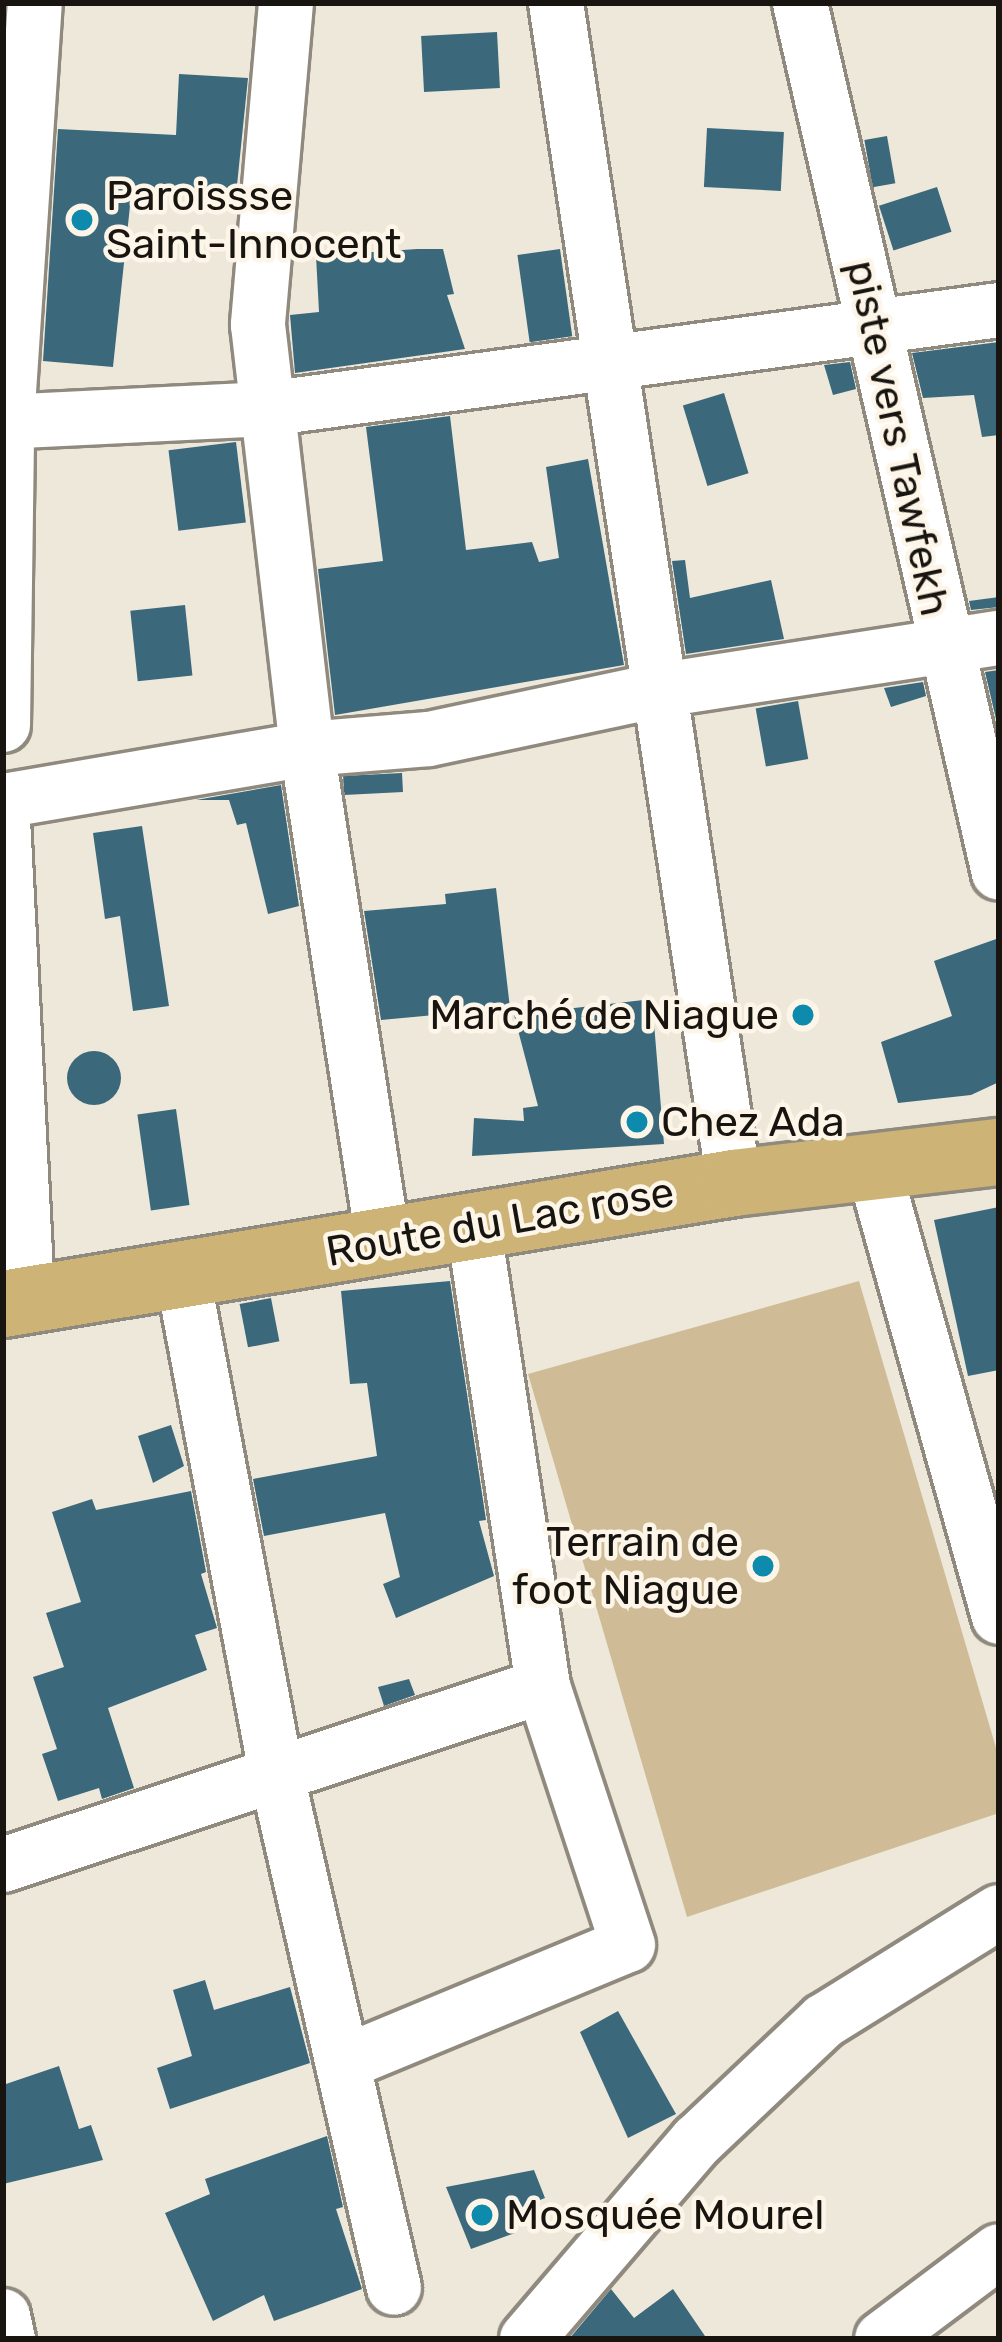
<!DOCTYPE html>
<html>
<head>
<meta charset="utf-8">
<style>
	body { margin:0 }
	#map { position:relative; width:1002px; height:2342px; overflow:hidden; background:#eee8db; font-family:Rubik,sans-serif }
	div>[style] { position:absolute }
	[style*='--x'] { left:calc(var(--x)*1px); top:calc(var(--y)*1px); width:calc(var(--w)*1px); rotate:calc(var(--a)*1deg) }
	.green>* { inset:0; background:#cfbc97 }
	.building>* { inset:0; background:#3b697b; transform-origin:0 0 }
	.round { border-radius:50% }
	.roads { filter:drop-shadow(3px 0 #908a7e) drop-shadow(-3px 0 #908a7e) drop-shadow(0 3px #908a7e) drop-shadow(0 -3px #908a7e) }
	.minor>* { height:54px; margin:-27px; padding:0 27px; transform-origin:27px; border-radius:27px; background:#fff }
	.major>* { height:66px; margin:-33px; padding:0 33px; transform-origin:33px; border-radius:33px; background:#cdb476 }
	.dots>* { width:33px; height:33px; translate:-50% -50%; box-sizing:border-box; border:6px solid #fcf5e8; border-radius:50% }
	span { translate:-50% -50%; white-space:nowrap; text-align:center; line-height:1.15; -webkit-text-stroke:9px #fcf5e8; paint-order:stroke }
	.poi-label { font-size:42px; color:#181511 }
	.left { translate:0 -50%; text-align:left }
	.right { translate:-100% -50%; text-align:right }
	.street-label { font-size:42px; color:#181511 }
	.frame { position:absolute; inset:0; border:6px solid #181511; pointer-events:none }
</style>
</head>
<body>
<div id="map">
	<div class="green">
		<i style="clip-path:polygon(859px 1281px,999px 1758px,999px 1813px,687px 1917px,528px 1374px)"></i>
	</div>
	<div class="building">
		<i style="left:497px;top:32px;width:56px;height:76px;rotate:87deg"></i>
		<i style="clip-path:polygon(179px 74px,248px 78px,236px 195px,132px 187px,113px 367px,43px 361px,58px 129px,176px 135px)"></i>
		<i style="left:707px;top:128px;width:77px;height:59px;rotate:3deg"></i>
		<i style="left:887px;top:136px;width:48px;height:23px;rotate:80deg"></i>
		<i style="left:937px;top:187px;width:47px;height:61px;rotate:72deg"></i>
		<i style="clip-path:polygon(417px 249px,443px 249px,454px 294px,447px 295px,465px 349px,295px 373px,290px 315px,319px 312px,316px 256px)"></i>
		<i style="left:560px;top:249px;width:88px;height:43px;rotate:82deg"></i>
		<i style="clip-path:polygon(999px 342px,999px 435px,982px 437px,974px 395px,923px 398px,912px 353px)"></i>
		<i style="clip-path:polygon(850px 362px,856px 389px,833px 395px,824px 365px)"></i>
		<i style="left:724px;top:393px;width:84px;height:43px;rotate:73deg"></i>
		<i style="clip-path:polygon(450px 416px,466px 550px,532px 542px,539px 562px,559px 558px,546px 467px,588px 459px,624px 665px,335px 715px,318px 569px,383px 561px,366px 427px)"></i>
		<i style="left:236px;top:442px;width:81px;height:68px;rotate:83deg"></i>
		<i style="clip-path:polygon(685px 560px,690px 598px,771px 580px,784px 639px,686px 654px,672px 561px)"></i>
		<i style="clip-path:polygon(999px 597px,999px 607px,971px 610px,969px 601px)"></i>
		<i style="left:185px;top:605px;width:71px;height:55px;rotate:84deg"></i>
		<i style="clip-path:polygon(999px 670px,999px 732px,985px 672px)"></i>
		<i style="clip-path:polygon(923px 682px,926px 696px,891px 707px,884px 688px)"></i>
		<i style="left:798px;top:701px;width:59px;height:43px;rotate:80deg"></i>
		<i style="left:402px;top:773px;width:19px;height:59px;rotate:87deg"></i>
		<i style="clip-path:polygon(281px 785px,299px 906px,268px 914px,246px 823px,237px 825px,229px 800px,196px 800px)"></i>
		<i style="clip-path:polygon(142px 826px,169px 1006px,133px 1011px,120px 916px,105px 919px,93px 833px)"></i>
		<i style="clip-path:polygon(496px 888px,510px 1008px,381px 1020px,364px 911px,446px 904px,445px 894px)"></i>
		<i style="clip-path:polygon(999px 938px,999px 1082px,971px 1095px,898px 1103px,881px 1042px,952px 1016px,934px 961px)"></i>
		<i style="clip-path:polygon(652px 999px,664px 1144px,472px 1156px,474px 1118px,524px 1121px,523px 1108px,538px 1106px,514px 1015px)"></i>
		<i class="round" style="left:67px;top:1051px;width:54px;height:54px"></i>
		<i style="left:176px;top:1109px;width:97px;height:39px;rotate:82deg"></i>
		<i style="clip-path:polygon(999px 1207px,999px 1370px,968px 1376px,934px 1220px)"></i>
		<i style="clip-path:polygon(450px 1281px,486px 1520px,479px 1521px,494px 1576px,396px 1618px,383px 1584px,400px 1577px,385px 1513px,264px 1536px,253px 1479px,377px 1456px,367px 1383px,350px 1384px,341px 1291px)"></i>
		<i style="left:271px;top:1298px;width:44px;height:32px;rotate:79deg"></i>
		<i style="clip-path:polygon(171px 1425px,184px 1466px,153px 1483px,138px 1436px)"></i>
		<i style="clip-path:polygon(191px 1491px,206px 1572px,201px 1574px,217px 1628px,195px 1635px,207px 1670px,108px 1708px,134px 1788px,102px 1799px,99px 1788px,58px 1801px,42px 1754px,57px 1749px,33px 1677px,64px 1667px,46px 1613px,81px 1602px,52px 1512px,92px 1499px,96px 1510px)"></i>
		<i style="clip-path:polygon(409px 1679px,415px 1695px,384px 1706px,378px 1687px)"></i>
		<i style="clip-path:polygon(205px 1980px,214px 2010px,290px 1987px,310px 2063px,170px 2109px,157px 2068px,192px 2056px,173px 1990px)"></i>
		<i style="clip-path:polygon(618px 2011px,676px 2114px,628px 2138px,580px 2032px)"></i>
		<i style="clip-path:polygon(59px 2066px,79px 2129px,91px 2125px,103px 2160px,3px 2184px,3px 2085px)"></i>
		<i style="clip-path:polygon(327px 2136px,343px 2207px,336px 2209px,362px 2289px,274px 2321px,264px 2295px,213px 2321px,165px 2213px,210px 2194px,205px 2179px)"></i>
		<i style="clip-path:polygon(534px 2170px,545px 2198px,508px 2213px,515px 2233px,471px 2249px,446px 2187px)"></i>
		<i style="clip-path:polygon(611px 2289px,634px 2318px,673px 2289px,707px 2339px,569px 2339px)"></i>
	</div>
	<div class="roads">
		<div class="minor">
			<i style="--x:286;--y:3;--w:323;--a:95"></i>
			<i style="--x:258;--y:325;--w:427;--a:83.4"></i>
			<i style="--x:307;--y:749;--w:498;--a:81.2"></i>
			<i style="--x:556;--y:3;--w:1193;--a:81.42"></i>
			<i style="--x:800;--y:3;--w:892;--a:77.12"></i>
			<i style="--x:3;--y:422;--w:263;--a:-2.8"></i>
			<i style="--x:266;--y:409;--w:740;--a:-7.69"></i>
			<i style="--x:3;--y:725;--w:303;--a:-89.2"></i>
			<i style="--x:7;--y:422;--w:420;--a:-86.2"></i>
			<i style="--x:3;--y:801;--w:308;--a:-9.7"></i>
			<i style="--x:307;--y:749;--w:122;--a:-4.7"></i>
			<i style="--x:429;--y:739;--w:231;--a:-12"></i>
			<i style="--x:655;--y:691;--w:348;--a:-8.8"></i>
			<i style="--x:3;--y:819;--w:482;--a:87.1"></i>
			<i style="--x:874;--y:1169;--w:465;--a:74.4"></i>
			<i style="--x:183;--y:1277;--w:504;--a:79.36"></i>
			<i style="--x:276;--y:1772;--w:529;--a:77.12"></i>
			<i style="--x:3;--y:1865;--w:569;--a:-18.34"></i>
			<i style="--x:543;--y:1686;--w:466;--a:-98.6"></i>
			<i style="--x:343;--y:2063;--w:308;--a:-22.5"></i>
			<i style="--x:628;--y:1945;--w:273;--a:-108.2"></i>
			<i style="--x:3;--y:2316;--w:24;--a:78"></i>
			<i style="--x:527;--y:2339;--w:261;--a:-49.4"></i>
			<i style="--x:697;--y:2141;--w:175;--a:-43.4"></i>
			<i style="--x:824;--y:2021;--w:206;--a:-31.9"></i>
			<i style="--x:882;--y:2339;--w:146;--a:-36.9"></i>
		</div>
		<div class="major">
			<i style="--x:3;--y:1304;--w:741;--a:-9.4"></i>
			<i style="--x:734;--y:1183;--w:267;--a:-6.7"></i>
		</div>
	</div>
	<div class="dots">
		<i style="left:82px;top:220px;background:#0d8aac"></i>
		<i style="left:803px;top:1015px;background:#0d8aac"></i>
		<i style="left:637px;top:1122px;background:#0d8aac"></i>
		<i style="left:763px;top:1566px;background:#0d8aac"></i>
		<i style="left:482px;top:2215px;background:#0d8aac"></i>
	</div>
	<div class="poi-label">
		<span class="left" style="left:106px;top:220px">Paroissse<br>Saint-Innocent</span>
		<span class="right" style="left:779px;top:1015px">Marché de Niague</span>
		<span class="left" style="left:661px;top:1122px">Chez Ada</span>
		<span class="right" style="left:739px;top:1566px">Terrain de<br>foot Niague</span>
		<span class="left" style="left:506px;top:2215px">Mosquée Mourel</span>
	</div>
	<div class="street-label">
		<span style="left:898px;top:438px;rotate:78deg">piste vers Tawfekh</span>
		<span style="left:500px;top:1222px;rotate:-10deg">Route du Lac rose</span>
	</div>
	<div class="frame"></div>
</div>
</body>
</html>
